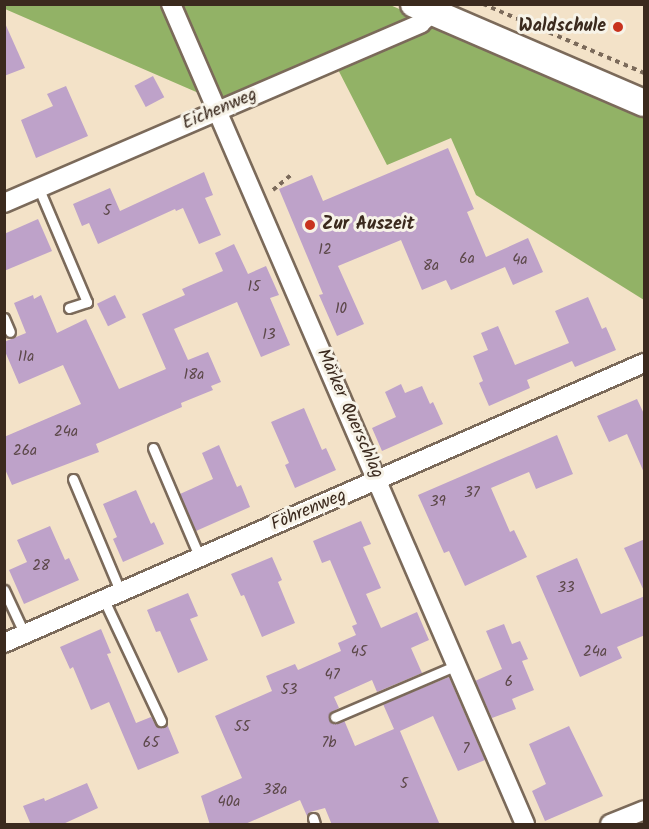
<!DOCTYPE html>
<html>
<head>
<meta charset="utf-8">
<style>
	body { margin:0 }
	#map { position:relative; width:649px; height:829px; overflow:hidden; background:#f3e2c8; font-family:Kalam,sans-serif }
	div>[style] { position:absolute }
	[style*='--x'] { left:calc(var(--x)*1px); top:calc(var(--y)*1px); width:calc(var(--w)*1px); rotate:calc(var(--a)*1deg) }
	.forest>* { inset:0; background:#92b266 }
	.building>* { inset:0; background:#bea2c9; transform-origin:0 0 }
	.path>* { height:4px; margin-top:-2px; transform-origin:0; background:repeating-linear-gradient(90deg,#7b6a5a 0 4.5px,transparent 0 9px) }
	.roads { filter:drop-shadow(2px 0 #7b6a5a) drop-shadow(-2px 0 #7b6a5a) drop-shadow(0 2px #7b6a5a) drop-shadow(0 -2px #7b6a5a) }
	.lane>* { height:9px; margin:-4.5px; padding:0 4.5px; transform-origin:4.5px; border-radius:4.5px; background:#fff }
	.street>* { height:18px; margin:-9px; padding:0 9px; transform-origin:9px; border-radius:9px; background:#fff }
	.secondary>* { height:26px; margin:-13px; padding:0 13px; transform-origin:13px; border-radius:13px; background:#fff }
	.dots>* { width:16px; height:16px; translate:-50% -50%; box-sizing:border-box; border:3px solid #f7f3e8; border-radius:50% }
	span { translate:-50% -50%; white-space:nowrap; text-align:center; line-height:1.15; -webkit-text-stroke:6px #f7f3e8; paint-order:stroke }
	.number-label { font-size:15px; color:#5c4849 }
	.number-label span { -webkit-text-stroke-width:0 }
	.poi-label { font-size:18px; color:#3b2a1e; font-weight:700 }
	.right { translate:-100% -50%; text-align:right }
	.left { translate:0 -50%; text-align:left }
	.street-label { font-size:18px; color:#3b2a1e }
	.frame { position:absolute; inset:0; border:6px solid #3b2a1e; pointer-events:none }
</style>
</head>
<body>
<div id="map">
	<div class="forest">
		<i style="clip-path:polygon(5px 4px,390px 5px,644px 113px,644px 300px,476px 195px,451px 138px,387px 165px,329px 52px,217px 101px,5px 9px)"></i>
	</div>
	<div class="building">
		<i style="clip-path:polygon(4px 21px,25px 68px,4px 76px)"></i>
		<i style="left:153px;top:76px;width:24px;height:21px;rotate:62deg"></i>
		<i style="clip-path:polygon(66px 86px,88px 136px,36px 158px,21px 120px,53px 106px,47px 94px)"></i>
		<i style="clip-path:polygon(448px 148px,474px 209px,467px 212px,486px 257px,528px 238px,543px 272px,513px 285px,505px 267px,451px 290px,446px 280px,422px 290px,401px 240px,338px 266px,364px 324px,337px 336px,319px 295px,323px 294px,279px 189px,312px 175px,323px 201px)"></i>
		<i style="clip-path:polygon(204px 172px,213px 195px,205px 198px,221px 235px,199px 244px,183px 208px,176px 211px,175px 209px,98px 244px,89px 223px,82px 226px,73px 204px,110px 188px,120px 211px)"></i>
		<i style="clip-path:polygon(38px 219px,52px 251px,4px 271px,4px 234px)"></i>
		<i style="clip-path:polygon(234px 244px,248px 274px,266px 266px,279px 295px,270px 298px,290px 345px,261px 357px,237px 302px,174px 329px,188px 360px,208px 352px,221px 382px,211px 386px,213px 390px,181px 403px,182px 407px,96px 444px,99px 452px,12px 485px,4px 467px,4px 437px,81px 404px,63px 365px,19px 384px,4px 349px,4px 342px,26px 333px,14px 303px,33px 295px,34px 299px,41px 295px,57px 333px,86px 319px,119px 389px,166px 369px,142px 314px,185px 295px,182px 289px,223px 271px,215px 253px)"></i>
		<i style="left:115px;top:295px;width:25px;height:20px;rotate:64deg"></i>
		<i style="clip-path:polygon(588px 297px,602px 329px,606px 327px,616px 350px,575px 367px,572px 361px,527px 380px,530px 388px,489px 406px,479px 383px,483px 381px,473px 356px,488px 350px,481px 333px,498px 326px,515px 365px,569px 343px,555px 311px)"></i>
		<i style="clip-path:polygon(401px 384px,405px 393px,422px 386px,430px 404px,433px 402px,443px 424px,382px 451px,372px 428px,396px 417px,385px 392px)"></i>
		<i style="clip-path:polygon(637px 399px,645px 416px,645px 475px,627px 434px,609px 442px,597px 416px)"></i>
		<i style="clip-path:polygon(304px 408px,322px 450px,326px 448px,336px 470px,295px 488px,285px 465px,289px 463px,271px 422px)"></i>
		<i style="clip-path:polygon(557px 435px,573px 474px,536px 489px,529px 472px,491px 488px,510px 532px,514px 530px,527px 557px,465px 586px,449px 551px,444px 553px,418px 495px)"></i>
		<i style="clip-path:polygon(219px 445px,237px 487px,241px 485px,250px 507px,196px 531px,180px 494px,213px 479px,202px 453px)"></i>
		<i style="clip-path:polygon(136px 490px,151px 524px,154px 522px,164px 544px,123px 562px,113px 539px,117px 537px,103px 504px)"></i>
		<i style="clip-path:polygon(361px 521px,371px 544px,363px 547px,381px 588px,366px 594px,381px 628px,417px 612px,429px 640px,411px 648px,422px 673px,377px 692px,372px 680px,334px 697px,339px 708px,330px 713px,329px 720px,335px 724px,344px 720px,355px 746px,394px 729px,383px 704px,449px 677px,485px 760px,458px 771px,433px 716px,400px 731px,440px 825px,332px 825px,325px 808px,310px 812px,307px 816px,300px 800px,243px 825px,210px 825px,201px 796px,242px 778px,215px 716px,272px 691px,266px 676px,295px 664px,298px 670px,341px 651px,338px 643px,356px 635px,352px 626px,357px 624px,330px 560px,322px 563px,313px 541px)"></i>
		<i style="clip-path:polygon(50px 526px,65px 560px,69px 558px,79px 580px,24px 604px,9px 570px,27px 562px,17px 540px)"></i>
		<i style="clip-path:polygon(645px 539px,645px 593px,624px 548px)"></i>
		<i style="clip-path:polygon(272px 557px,282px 580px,278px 582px,295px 623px,262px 637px,244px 595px,241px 596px,231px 574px)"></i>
		<i style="clip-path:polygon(577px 558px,601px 614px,645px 596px,645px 635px,617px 647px,622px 658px,580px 677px,536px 576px)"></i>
		<i style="clip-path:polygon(188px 593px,198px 616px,190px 619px,208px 660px,178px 673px,160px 631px,156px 632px,147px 610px)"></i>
		<i style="clip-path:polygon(504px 624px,512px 644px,520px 641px,528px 659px,522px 661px,534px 690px,512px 699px,516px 709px,492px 718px,475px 681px,502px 669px,486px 631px)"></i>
		<i style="clip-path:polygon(101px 629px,111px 653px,107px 654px,136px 723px,151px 717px,157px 727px,167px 724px,179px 753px,138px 770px,109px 702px,91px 710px,73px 667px,70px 669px,60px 647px)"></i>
		<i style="clip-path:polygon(569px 726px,603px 796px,545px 821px,532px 791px,546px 784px,529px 744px)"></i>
		<i style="clip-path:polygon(87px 783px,98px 808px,61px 825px,31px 825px,23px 806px,44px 798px,45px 801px)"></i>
	</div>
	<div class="path">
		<i style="--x:483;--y:4;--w:175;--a:23.2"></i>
		<i style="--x:273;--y:190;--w:23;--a:-40"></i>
	</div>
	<div class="roads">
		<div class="lane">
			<i style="--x:39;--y:189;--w:123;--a:67"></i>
			<i style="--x:87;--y:302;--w:19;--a:162"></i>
			<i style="--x:4;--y:318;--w:15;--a:67"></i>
			<i style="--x:153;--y:448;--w:120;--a:66.9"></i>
			<i style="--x:73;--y:479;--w:124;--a:67.2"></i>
			<i style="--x:4;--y:590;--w:50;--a:65"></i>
			<i style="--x:104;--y:600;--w:134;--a:64.8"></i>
			<i style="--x:335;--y:717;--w:133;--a:-23.1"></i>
			<i style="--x:313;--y:818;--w:6;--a:72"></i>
		</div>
		<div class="street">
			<i style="--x:171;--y:4;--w:893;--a:66.65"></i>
			<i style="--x:4;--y:203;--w:454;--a:-23.3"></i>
			<i style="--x:421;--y:23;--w:16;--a:-43"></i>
			<i style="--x:4;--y:643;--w:699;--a:-23.63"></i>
			<i style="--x:610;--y:824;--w:37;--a:-22"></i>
		</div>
		<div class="secondary">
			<i style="--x:414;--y:4;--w:250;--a:23.3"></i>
		</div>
	</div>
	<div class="dots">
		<i style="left:618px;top:27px;background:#c8321e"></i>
		<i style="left:310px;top:225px;background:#c8321e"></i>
	</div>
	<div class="number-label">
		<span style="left:107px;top:212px">5</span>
		<span style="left:325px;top:251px">12</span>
		<span style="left:467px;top:260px">6a</span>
		<span style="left:520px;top:261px">4a</span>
		<span style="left:431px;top:267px">8a</span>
		<span style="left:254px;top:288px">15</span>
		<span style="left:341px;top:310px">10</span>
		<span style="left:269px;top:336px">13</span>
		<span style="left:26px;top:358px">11a</span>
		<span style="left:194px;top:376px">18a</span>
		<span style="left:66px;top:433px">24a</span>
		<span style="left:25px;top:452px">26a</span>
		<span style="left:472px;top:494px">37</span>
		<span style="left:438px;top:503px">39</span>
		<span style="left:41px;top:567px">28</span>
		<span style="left:566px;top:589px">33</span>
		<span style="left:359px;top:653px">45</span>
		<span style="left:595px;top:653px">24a</span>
		<span style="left:332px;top:676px">47</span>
		<span style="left:509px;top:683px">6</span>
		<span style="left:289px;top:691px">53</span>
		<span style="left:242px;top:728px">55</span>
		<span style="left:151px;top:744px">65</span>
		<span style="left:329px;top:744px">7b</span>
		<span style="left:466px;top:750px">7</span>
		<span style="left:404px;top:785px">5</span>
		<span style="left:275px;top:791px">38a</span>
		<span style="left:229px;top:803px">40a</span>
	</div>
	<div class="poi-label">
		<span class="right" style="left:606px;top:27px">Waldschule</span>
		<span class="left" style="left:322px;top:225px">Zur Auszeit</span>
	</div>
	<div class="street-label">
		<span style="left:220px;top:110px;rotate:-23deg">Eichenweg</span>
		<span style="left:349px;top:414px;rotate:66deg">Märker Querschlag</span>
		<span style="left:309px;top:511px;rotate:-23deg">Föhrenweg</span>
	</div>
	<div class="frame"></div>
</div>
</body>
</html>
